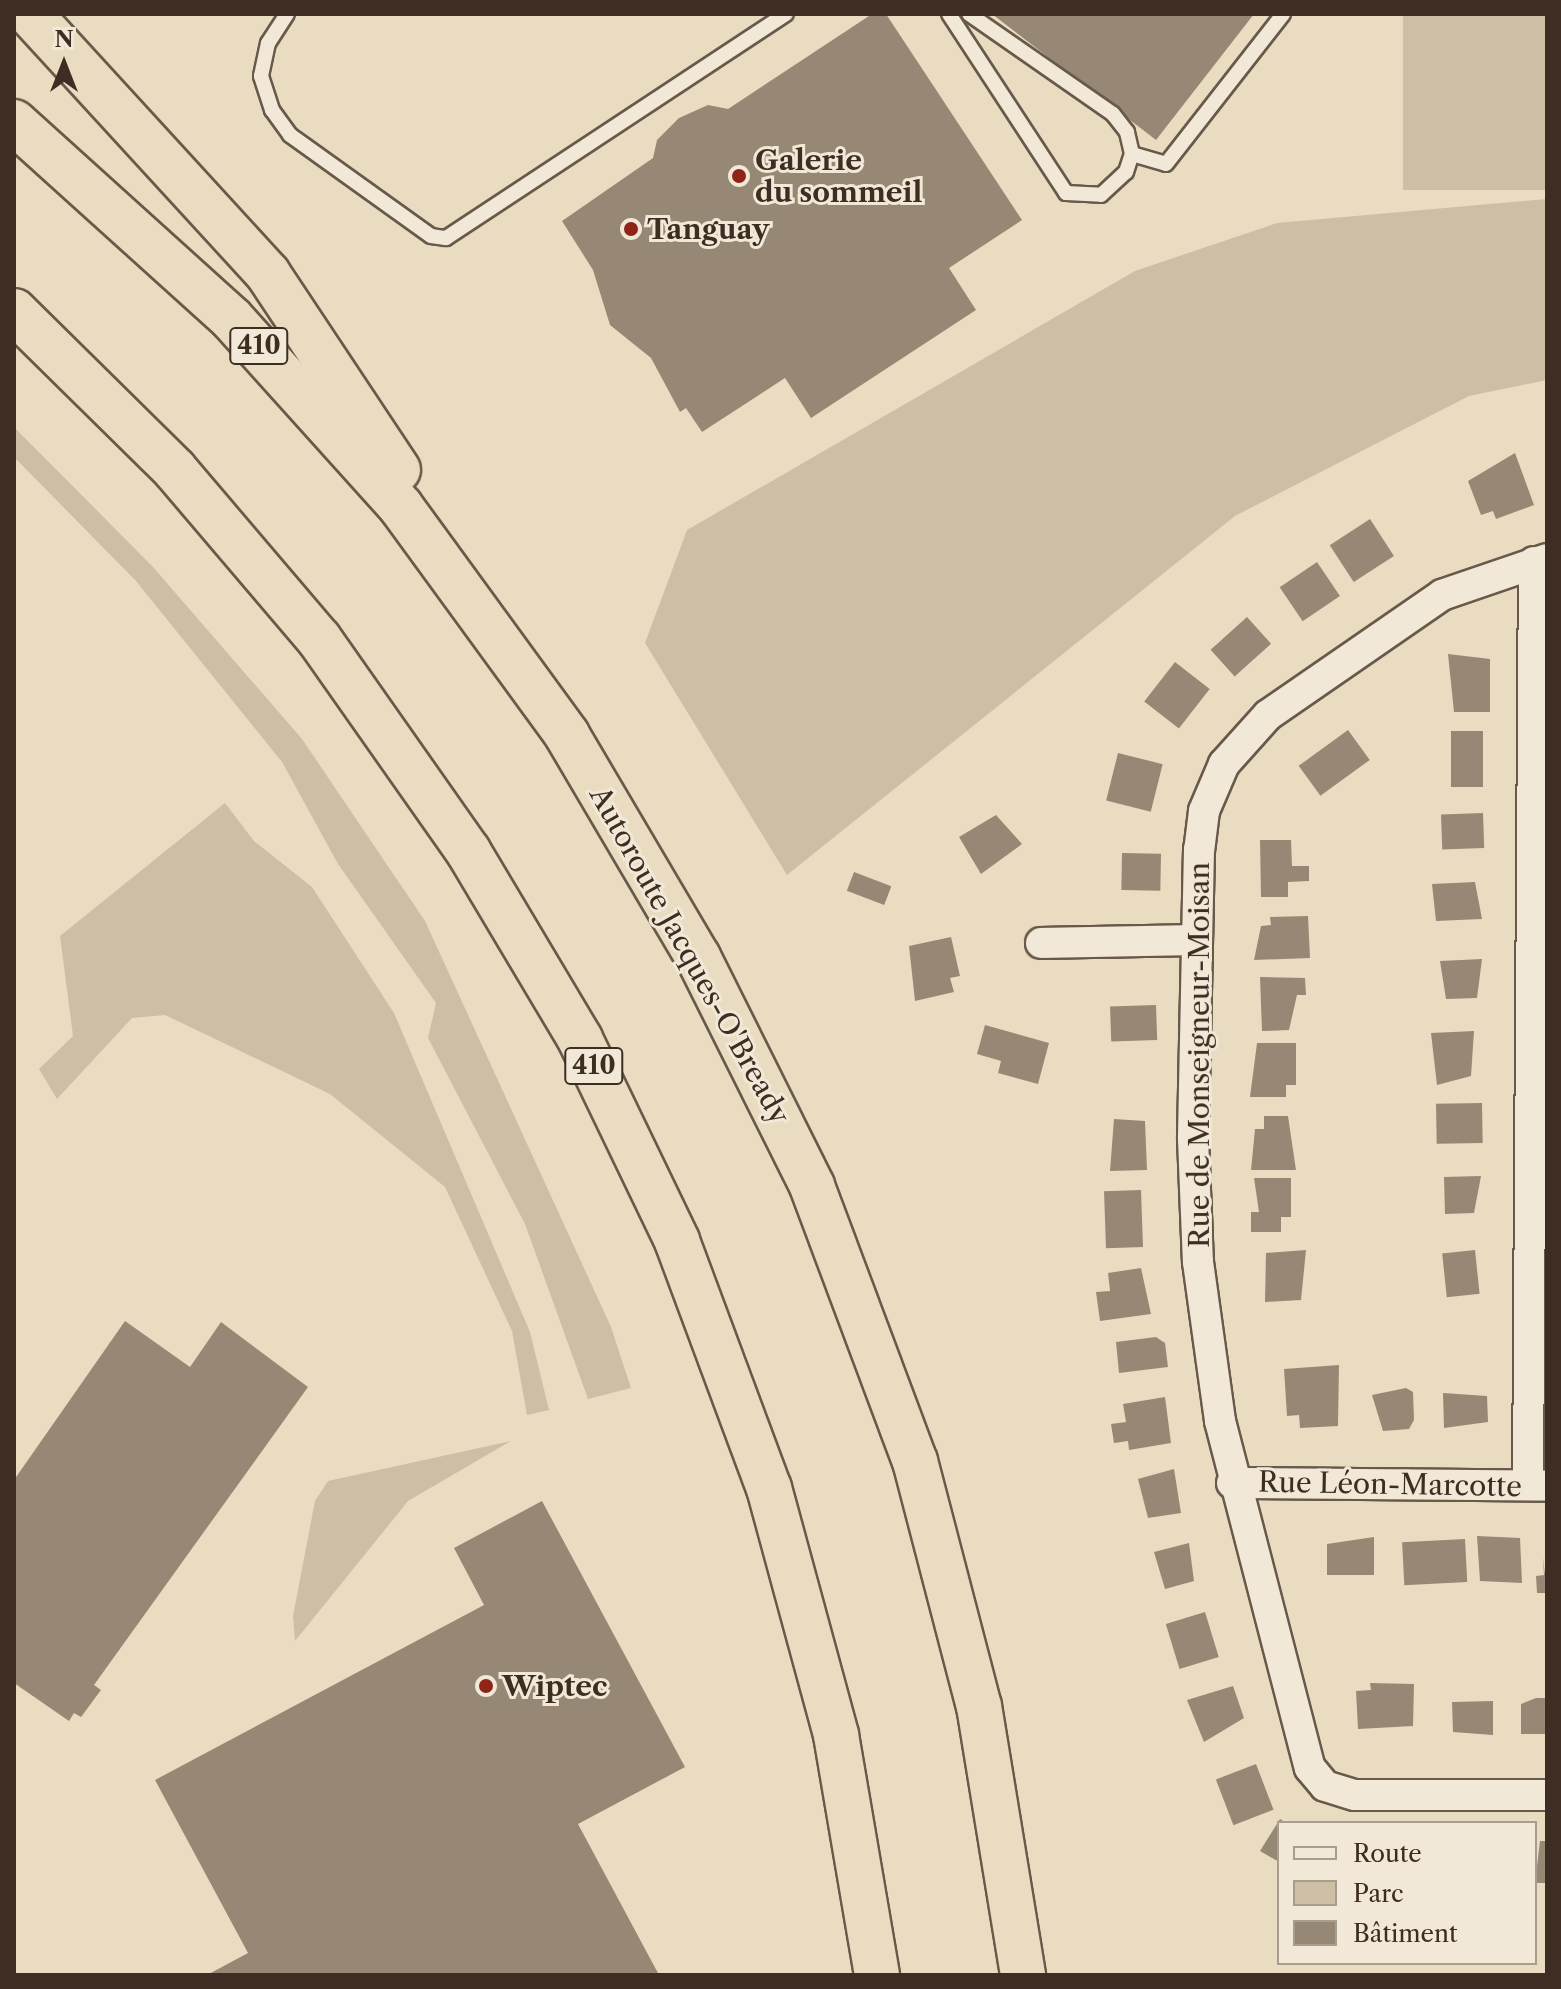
<!DOCTYPE html>
<html>
<head>
<meta charset="utf-8">
<style>
	body { margin:0 }
	#map { position:relative; width:1561px; height:1989px; overflow:hidden; background:#eadcc1; font-family:"Libre Caslon Text",serif }
	div>[style] { position:absolute }
	[style*='--x'] { left:calc(var(--x)*1px); top:calc(var(--y)*1px); width:calc(var(--w)*1px); rotate:calc(var(--a)*1deg) }
	.green>* { inset:0; background:#cdbea6; transform-origin:0 0 }
	.building>* { inset:0; background:#978875; transform-origin:0 0 }
	.roads { filter:drop-shadow(2px 0 #69594a) drop-shadow(-2px 0 #69594a) drop-shadow(0 2px #69594a) drop-shadow(0 -2px #69594a) }
	.service>* { height:14px; margin:-7px; padding:0 7px; transform-origin:7px; border-radius:7px; background:#f1e8d7 }
	.minor>* { height:30px; margin:-15px; padding:0 15px; transform-origin:15px; border-radius:15px; background:#f1e8d7 }
	.motorway>* { height:44px; margin:-22px; padding:0 22px; transform-origin:22px; border-radius:22px; background:#eadcc1 }
	.dots>* { width:22px; height:22px; translate:-50% -50%; box-sizing:border-box; border:4px solid #f1e8d7; border-radius:50% }
	span { translate:-50% -50%; white-space:nowrap; text-align:center; line-height:1.15; -webkit-text-stroke:6px #f1e8d7; paint-order:stroke }
	.shield-label span { padding:2px 6px; background:#f1e8d7; border:2px solid; border-radius:6px; -webkit-text-stroke-width:0 }
	.shield-label { font-size:26px; color:#3e2d23; font-weight:700 }
	.poi-label { font-size:28px; color:#3e2d23; font-weight:700 }
	.left { translate:0 -50%; text-align:left }
	.street-label { font-size:28px; color:#3e2d23 }
	.frame { position:absolute; inset:0; border:16px solid #3e2d23; pointer-events:none }
	.legend { position:absolute; left:1277px; top:1821px; width:260px; height:144px; box-sizing:border-box; background:#f1e8d7; border:2px solid #a99d8f; margin:0; padding:10px 14px; list-style:none; font-size:24px; color:#3e2d23 }
	.legend li { display:flex; align-items:center; gap:16px; height:40px }
	.legend b { width:40px; border:2px solid #a99d8f }
	.north { position:absolute; left:24px; top:24px; width:80px; height:80px; -webkit-text-stroke:6px #f1e8d7; paint-order:stroke; rotate:0deg; font-size:22px; font-weight:700; line-height:32px; text-align:center; color:#3e2d23 }
	.north::after { content:''; display:block; margin:auto; width:28px; height:36px; background:#3e2d23; clip-path:polygon(50% 0,100% 100%,50% 72%,0 100%) }
</style>
</head>
<body>
<div id="map">
	<div class="green">
		<i style="left:1403px;top:14px;width:144px;height:176px"></i>
		<i style="clip-path:polygon(1547px 199px,1547px 380px,1469px 396px,1235px 516px,787px 875px,645px 643px,687px 530px,1135px 271px,1277px 223px)"></i>
		<i style="clip-path:polygon(14px 427px,153px 567px,302px 739px,425px 921px,611px 1327px,631px 1388px,588px 1399px,525px 1224px,428px 1038px,436px 1003px,338px 864px,282px 762px,136px 581px,14px 457px)"></i>
		<i style="clip-path:polygon(225px 803px,254px 841px,312px 887px,394px 1013px,530px 1332px,549px 1410px,527px 1415px,512px 1331px,445px 1187px,330px 1094px,165px 1015px,132px 1018px,57px 1099px,39px 1069px,73px 1036px,60px 936px)"></i>
		<i style="clip-path:polygon(511px 1441px,408px 1501px,295px 1641px,293px 1616px,315px 1501px,328px 1481px)"></i>
	</div>
	<div class="building">
		<i style="clip-path:polygon(872px 14px,886px 14px,1022px 220px,949px 268px,976px 310px,811px 418px,785px 378px,702px 432px,686px 408px,680px 412px,651px 358px,610px 325px,593px 270px,562px 221px,653px 158px,657px 140px,679px 118px,708px 105px,728px 109px)"></i>
		<i style="clip-path:polygon(992px 14px,1254px 14px,1156px 140px)"></i>
		<i style="clip-path:polygon(1515px 453px,1534px 505px,1496px 519px,1493px 511px,1481px 515px,1468px 481px)"></i>
		<i style="left:1370px;top:519px;width:44px;height:48px;rotate:57deg"></i>
		<i style="left:1317px;top:562px;width:41px;height:45px;rotate:56deg"></i>
		<i style="left:1247px;top:617px;width:36px;height:49px;rotate:48deg"></i>
		<i style="clip-path:polygon(1448px 654px,1490px 659px,1490px 712px,1454px 712px)"></i>
		<i style="left:1175px;top:662px;width:44px;height:50px;rotate:38deg"></i>
		<i style="left:1348px;top:730px;width:37px;height:61px;rotate:54deg"></i>
		<i style="left:1451px;top:731px;width:32px;height:56px"></i>
		<i style="left:1118px;top:753px;width:46px;height:49px;rotate:14deg"></i>
		<i style="left:1483px;top:813px;width:35px;height:42px;rotate:88deg"></i>
		<i style="clip-path:polygon(996px 815px,1022px 844px,981px 874px,959px 837px)"></i>
		<i style="clip-path:polygon(1260px 840px,1291px 840px,1292px 866px,1309px 866px,1309px 881px,1288px 882px,1288px 897px,1261px 897px)"></i>
		<i style="left:1122px;top:853px;width:39px;height:37px;rotate:1deg"></i>
		<i style="left:854px;top:872px;width:40px;height:20px;rotate:21deg"></i>
		<i style="clip-path:polygon(1475px 882px,1482px 919px,1436px 921px,1432px 884px)"></i>
		<i style="clip-path:polygon(1308px 916px,1310px 958px,1254px 960px,1261px 926px,1271px 925px,1270px 917px)"></i>
		<i style="clip-path:polygon(951px 937px,960px 976px,950px 978px,954px 992px,915px 1001px,909px 946px)"></i>
		<i style="clip-path:polygon(1482px 959px,1477px 998px,1446px 999px,1440px 961px)"></i>
		<i style="clip-path:polygon(1260px 977px,1305px 978px,1306px 995px,1297px 995px,1289px 1030px,1262px 1031px)"></i>
		<i style="left:1156px;top:1005px;width:35px;height:46px;rotate:88deg"></i>
		<i style="clip-path:polygon(985px 1025px,1049px 1043px,1038px 1084px,998px 1073px,1001px 1061px,977px 1054px)"></i>
		<i style="clip-path:polygon(1474px 1031px,1471px 1076px,1437px 1085px,1431px 1033px)"></i>
		<i style="clip-path:polygon(1257px 1043px,1296px 1043px,1296px 1085px,1286px 1085px,1286px 1097px,1250px 1097px)"></i>
		<i style="left:1482px;top:1103px;width:40px;height:46px;rotate:89deg"></i>
		<i style="clip-path:polygon(1264px 1116px,1288px 1116px,1296px 1170px,1251px 1170px,1255px 1129px,1264px 1129px)"></i>
		<i style="clip-path:polygon(1114px 1119px,1145px 1121px,1147px 1170px,1110px 1171px)"></i>
		<i style="clip-path:polygon(1481px 1176px,1474px 1213px,1445px 1214px,1444px 1177px)"></i>
		<i style="clip-path:polygon(1254px 1178px,1291px 1178px,1291px 1217px,1281px 1217px,1281px 1232px,1251px 1232px,1251px 1212px,1259px 1212px)"></i>
		<i style="left:1141px;top:1190px;width:57px;height:37px;rotate:88deg"></i>
		<i style="clip-path:polygon(1306px 1250px,1301px 1300px,1265px 1302px,1266px 1253px)"></i>
		<i style="left:1475px;top:1250px;width:44px;height:33px;rotate:84deg"></i>
		<i style="clip-path:polygon(1141px 1268px,1151px 1314px,1100px 1321px,1096px 1292px,1110px 1291px,1108px 1273px)"></i>
		<i style="clip-path:polygon(125px 1321px,190px 1367px,221px 1322px,308px 1387px,94px 1685px,101px 1690px,81px 1717px,74px 1713px,69px 1721px,14px 1683px,14px 1480px)"></i>
		<i style="clip-path:polygon(1156px 1337px,1165px 1343px,1168px 1367px,1119px 1373px,1116px 1342px)"></i>
		<i style="clip-path:polygon(1339px 1365px,1338px 1426px,1300px 1428px,1299px 1415px,1287px 1416px,1284px 1369px)"></i>
		<i style="clip-path:polygon(1406px 1388px,1413px 1392px,1414px 1420px,1409px 1429px,1383px 1431px,1372px 1395px)"></i>
		<i style="clip-path:polygon(1443px 1393px,1487px 1396px,1488px 1422px,1444px 1428px)"></i>
		<i style="clip-path:polygon(1165px 1397px,1171px 1443px,1129px 1450px,1128px 1441px,1114px 1443px,1111px 1424px,1126px 1422px,1123px 1404px)"></i>
		<i style="clip-path:polygon(1174px 1469px,1181px 1513px,1148px 1518px,1138px 1479px)"></i>
		<i style="clip-path:polygon(542px 1501px,685px 1767px,578px 1824px,659px 1975px,207px 1975px,248px 1953px,155px 1780px,484px 1605px,454px 1548px)"></i>
		<i style="clip-path:polygon(1477px 1536px,1520px 1538px,1522px 1583px,1480px 1581px)"></i>
		<i style="clip-path:polygon(1374px 1537px,1374px 1575px,1327px 1575px,1327px 1544px)"></i>
		<i style="left:1465px;top:1539px;width:43px;height:63px;rotate:87deg"></i>
		<i style="clip-path:polygon(1189px 1543px,1194px 1581px,1165px 1589px,1154px 1552px)"></i>
		<i style="clip-path:polygon(1543px 1557px,1547px 1593px,1537px 1593px,1536px 1576px,1544px 1575px)"></i>
		<i style="left:1205px;top:1612px;width:47px;height:41px;rotate:73deg"></i>
		<i style="clip-path:polygon(1370px 1683px,1414px 1684px,1413px 1726px,1358px 1729px,1356px 1691px,1371px 1690px)"></i>
		<i style="clip-path:polygon(1233px 1686px,1244px 1718px,1204px 1742px,1187px 1700px)"></i>
		<i style="clip-path:polygon(1536px 1698px,1547px 1698px,1547px 1734px,1521px 1734px,1521px 1704px)"></i>
		<i style="clip-path:polygon(1493px 1701px,1493px 1735px,1453px 1732px,1452px 1702px)"></i>
		<i style="left:1256px;top:1764px;width:49px;height:43px;rotate:69deg"></i>
		<i style="clip-path:polygon(1280px 1819px,1286px 1823px,1279px 1823px,1279px 1862px,1260px 1851px)"></i>
		<i style="clip-path:polygon(1540px 1841px,1547px 1841px,1547px 1883px,1535px 1883px)"></i>
	</div>
	<div class="roads">
		<div class="service">
			<i style="--x:287;--y:14;--w:35;--a:123"></i>
			<i style="--x:268;--y:43;--w:34;--a:102"></i>
			<i style="--x:261;--y:76;--w:36;--a:72"></i>
			<i style="--x:272;--y:110;--w:31;--a:54"></i>
			<i style="--x:290;--y:135;--w:173;--a:35.6"></i>
			<i style="--x:431;--y:236;--w:15;--a:8"></i>
			<i style="--x:446;--y:238;--w:407;--a:-33.4"></i>
			<i style="--x:949;--y:14;--w:214;--a:56.8"></i>
			<i style="--x:1066;--y:193;--w:35;--a:3"></i>
			<i style="--x:1101;--y:195;--w:34;--a:-43"></i>
			<i style="--x:1126;--y:172;--w:19;--a:-72"></i>
			<i style="--x:1132;--y:154;--w:23;--a:-103"></i>
			<i style="--x:1127;--y:132;--w:23;--a:-128"></i>
			<i style="--x:1113;--y:114;--w:175;--a:-145.2"></i>
			<i style="--x:1132;--y:154;--w:35;--a:16"></i>
			<i style="--x:1166;--y:164;--w:190;--a:-52"></i>
		</div>
		<div class="minor">
			<i style="--x:1547;--y:559;--w:111;--a:161.1"></i>
			<i style="--x:1442;--y:595;--w:211;--a:145.4"></i>
			<i style="--x:1268;--y:715;--w:66;--a:131.9"></i>
			<i style="--x:1224;--y:764;--w:51;--a:113.1"></i>
			<i style="--x:1204;--y:811;--w:38;--a:97"></i>
			<i style="--x:1199;--y:849;--w:290;--a:91.2"></i>
			<i style="--x:1193;--y:1139;--w:123;--a:87.7"></i>
			<i style="--x:1198;--y:1262;--w:161;--a:82.1"></i>
			<i style="--x:1220;--y:1421;--w:358;--a:75.5"></i>
			<i style="--x:1310;--y:1768;--w:23;--a:50"></i>
			<i style="--x:1325;--y:1786;--w:31;--a:17"></i>
			<i style="--x:1355;--y:1795;--w:192;--a:0"></i>
			<i style="--x:1041;--y:943;--w:154;--a:-1.1"></i>
			<i style="--x:1232;--y:1483;--w:314;--a:0.5"></i>
			<i style="--x:1528;--y:1485;--w:923;--a:-89.63"></i>
		</div>
		<div class="motorway">
			<i style="--x:30;--y:14;--w:352;--a:47.5"></i>
			<i style="--x:268;--y:274;--w:235;--a:56.4"></i>
			<i style="--x:14;--y:122;--w:292;--a:42.1"></i>
			<i style="--x:231;--y:318;--w:254;--a:48"></i>
			<i style="--x:401;--y:507;--w:282;--a:53.9"></i>
			<i style="--x:567;--y:735;--w:258;--a:59.5"></i>
			<i style="--x:698;--y:957;--w:256;--a:63.5"></i>
			<i style="--x:812;--y:1186;--w:294;--a:69.5"></i>
			<i style="--x:915;--y:1461;--w:253;--a:75.4"></i>
			<i style="--x:979;--y:1706;--w:273;--a:80.7"></i>
			<i style="--x:14;--y:311;--w:226;--a:44.6"></i>
			<i style="--x:175;--y:470;--w:222;--a:49.6"></i>
			<i style="--x:319;--y:639;--w:259;--a:54.9"></i>
			<i style="--x:468;--y:851;--w:219;--a:59.2"></i>
			<i style="--x:580;--y:1039;--w:224;--a:64.3"></i>
			<i style="--x:677;--y:1241;--w:264;--a:69.6"></i>
			<i style="--x:769;--y:1488;--w:256;--a:74.8"></i>
			<i style="--x:836;--y:1735;--w:243;--a:80.3"></i>
		</div>
	</div>
	<div class="dots">
		<i style="left:739px;top:176px;background:#8f2418"></i>
		<i style="left:631px;top:229px;background:#8f2418"></i>
		<i style="left:486px;top:1686px;background:#8f2418"></i>
	</div>
	<div class="shield-label">
		<span style="left:259px;top:346px">410</span>
		<span style="left:594px;top:1066px">410</span>
	</div>
	<div class="poi-label">
		<span class="left" style="left:755px;top:176px">Galerie<br>du sommeil</span>
		<span class="left" style="left:647px;top:229px">Tanguay</span>
		<span class="left" style="left:502px;top:1686px">Wiptec</span>
	</div>
	<div class="street-label">
		<span style="left:690px;top:955px;rotate:61deg">Autoroute Jacques-O'Bready</span>
		<span style="left:1199px;top:1055px;rotate:-90deg">Rue de Monseigneur-Moisan</span>
		<span style="left:1390px;top:1484px;rotate:1deg">Rue Léon-Marcotte</span>
	</div>
	<div class="frame"></div>
	<ul class="legend">
	<li><b style="height:10px;background:#f1e8d7"></b>Route</li>
	<li><b style="height:22px;background:#cdbea6"></b>Parc</li>
	<li><b style="height:22px;background:#978875"></b>Bâtiment</li>
	</ul>
	<div class="north">N</div>
</div>
</body>
</html>
